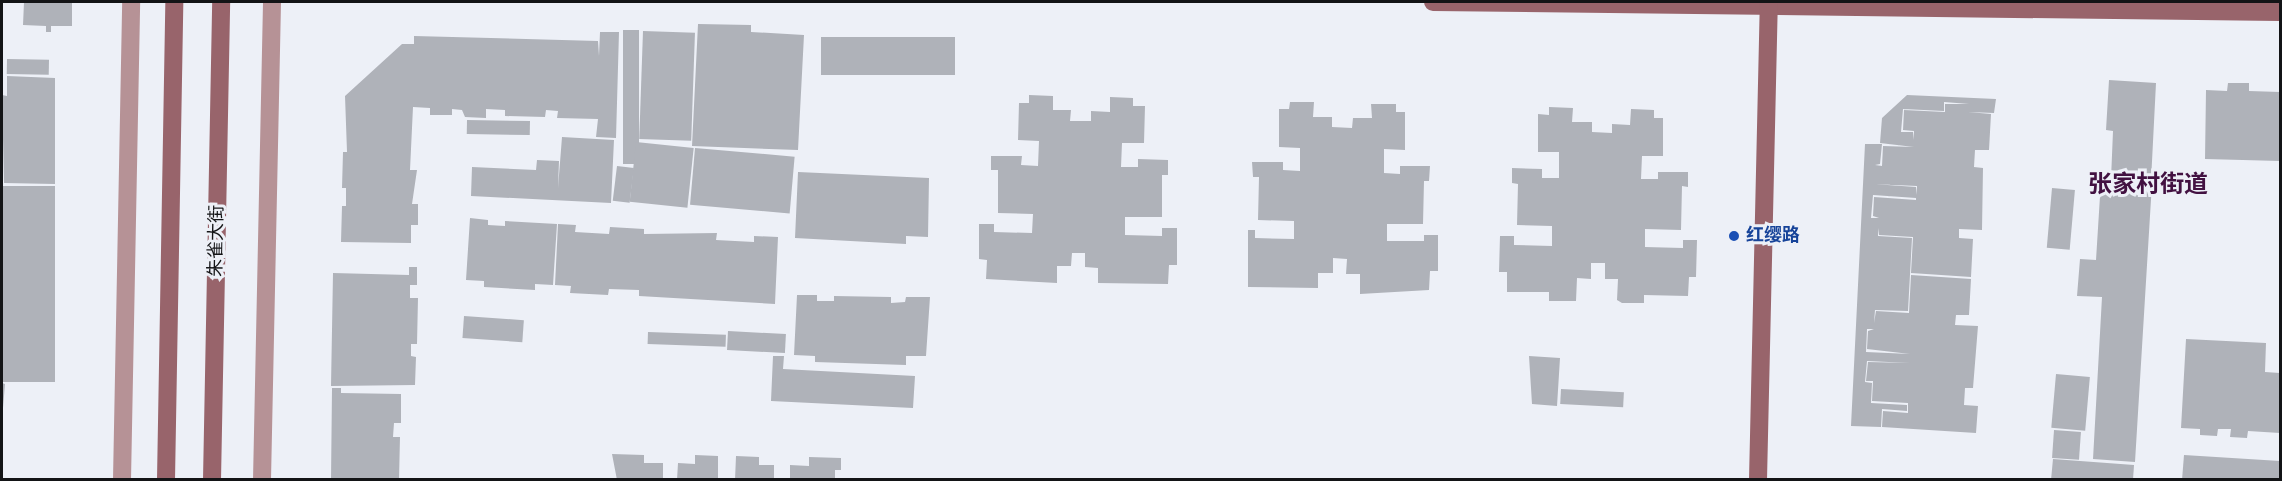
<!DOCTYPE html>
<html>
<head>
<meta charset="utf-8">
<style>
	body { margin:0 }
	#map { position:relative; width:2282px; height:481px; overflow:hidden; background:#edf0f7; font-family:"Source Sans 3","Noto Sans SC",sans-serif }
	div>[style] { position:absolute }
	[style*='--x'] { left:calc(var(--x)*1px); top:calc(var(--y)*1px); width:calc(var(--w)*1px); rotate:calc(var(--a)*1deg) }
	.building>* { inset:0; background:#afb2b9; transform-origin:0 0 }
	.street>* { height:18px; margin:-9px; padding:0 9px; transform-origin:9px; border-radius:9px; background:#b69296 }
	.secondary>* { height:18px; margin:-9px; padding:0 9px; transform-origin:9px; border-radius:9px; background:#98646b }
	.dots>* { width:16px; height:16px; translate:-50% -50%; box-sizing:border-box; border:3px solid #edf0f7; border-radius:50% }
	span { translate:-50% -50%; white-space:nowrap; text-align:center; line-height:1.15; -webkit-text-stroke:6px #edf0f7; paint-order:stroke }
	.transit-label { font-size:18px; color:#164399; font-weight:700 }
	.left { translate:0 -50%; text-align:left }
	.street-label { font-size:18px; color:#131416 }
	.district-label { font-size:24px; color:#421141; font-weight:700 }
	.frame { position:absolute; inset:0; border:3px solid #131416; pointer-events:none }
</style>
</head>
<body>
<div id="map">
	<div class="building">
		<i style="clip-path:polygon(24px 2px,72px 2px,72px 26px,51px 26px,51px 32px,46px 32px,46px 26px,23px 25px)"></i>
		<i style="clip-path:polygon(698px 24px,751px 25px,751px 32px,804px 35px,798px 150px,692px 146px)"></i>
		<i style="left:623px;top:30px;width:16px;height:134px"></i>
		<i style="left:643px;top:31px;width:52px;height:108px;rotate:2deg"></i>
		<i style="clip-path:polygon(600px 32px,619px 32px,616px 138px,596px 137px,598px 119px,557px 118px,558px 111px,546px 110px,545px 117px,505px 116px,505px 110px,486px 109px,486px 118px,465px 117px,462px 110px,452px 109px,452px 115px,430px 115px,430px 108px,413px 107px,410px 170px,417px 170px,412px 204px,418px 204px,418px 225px,411px 225px,411px 243px,341px 242px,342px 206px,346px 206px,346px 188px,342px 188px,343px 152px,347px 152px,345px 96px,402px 44px,414px 44px,414px 36px,598px 41px,599px 56px)"></i>
		<i style="left:821px;top:37px;width:134px;height:38px"></i>
		<i style="left:7px;top:59px;width:42px;height:15px;rotate:1deg"></i>
		<i style="clip-path:polygon(7px 76px,55px 78px,55px 184px,4px 183px,2px 95px,7px 96px)"></i>
		<i style="clip-path:polygon(2109px 80px,2156px 83px,2151px 181px,2111px 179px,2113px 131px,2106px 130px)"></i>
		<i style="clip-path:polygon(2228px 83px,2249px 83px,2249px 91px,2280px 92px,2280px 161px,2205px 159px,2206px 90px,2227px 91px)"></i>
		<i style="clip-path:polygon(1029px 95px,1053px 96px,1053px 110px,1071px 110px,1070px 121px,1091px 121px,1091px 111px,1110px 112px,1110px 97px,1133px 98px,1133px 106px,1145px 106px,1144px 143px,1122px 143px,1121px 167px,1138px 167px,1138px 159px,1168px 160px,1168px 175px,1162px 175px,1162px 217px,1125px 217px,1125px 235px,1162px 236px,1162px 228px,1177px 228px,1177px 265px,1169px 265px,1168px 284px,1098px 283px,1098px 268px,1085px 267px,1085px 253px,1072px 253px,1071px 266px,1057px 266px,1057px 283px,986px 279px,987px 260px,979px 259px,979px 224px,994px 224px,994px 232px,1032px 233px,1033px 214px,998px 213px,998px 170px,991px 170px,991px 156px,1022px 156px,1021px 165px,1038px 166px,1039px 141px,1018px 140px,1019px 103px,1029px 103px)"></i>
		<i style="clip-path:polygon(evenodd,1907px 95px,1996px 99px,1994px 113px,1968px 112px,1991px 114px,1989px 150px,1975px 150px,1974px 167px,1983px 168px,1982px 230px,1959px 229px,1959px 238px,1973px 239px,1971px 277px,1911px 273px,1913px 237px,1879px 235px,1878px 228px,1878px 236px,1912px 238px,1908px 311px,1875px 310px,1874px 323px,1876px 311px,1909px 313px,1911px 275px,1971px 279px,1969px 315px,1956px 315px,1955px 325px,1978px 326px,1973px 388px,1965px 388px,1964px 405px,1978px 406px,1976px 433px,1882px 427px,1883px 411px,1908px 413px,1908px 403px,1872px 401px,1873px 381px,1866px 381px,1868px 362px,1910px 363px,1867px 361px,1865px 382px,1872px 383px,1871px 403px,1907px 405px,1907px 411px,1882px 409px,1881px 427px,1851px 426px,1865px 144px,1882px 144px,1880px 164px,1875px 165px,1882px 166px,1883px 146px,1914px 147px,1880px 143px,1882px 118px,1907px 95px,1944px 102px,1969px 104px,1945px 104px,1945px 112px,1904px 110px,1903px 130px,1914px 131px,1914px 140px,1913px 132px,1901px 132px,1903px 109px,1944px 111px,1944px 102px,1907px 95px,1873px 184px,1917px 186px,1917px 195px,1916px 187px,1873px 184px,1907px 95px,1873px 195px,1916px 198px,1916px 200px,1874px 197px,1873px 216px,1879px 218px,1871px 218px,1873px 195px,1907px 95px,1867px 329px,1874px 329px,1868px 331px,1867px 349px,1910px 354px,1866px 352px,1867px 329px)"></i>
		<i style="clip-path:polygon(1290px 102px,1314px 102px,1313px 117px,1332px 117px,1332px 127px,1352px 128px,1353px 118px,1372px 118px,1371px 104px,1396px 104px,1396px 112px,1405px 112px,1405px 150px,1384px 149px,1384px 173px,1400px 174px,1400px 166px,1430px 166px,1429px 181px,1424px 181px,1423px 224px,1387px 224px,1387px 241px,1424px 241px,1424px 235px,1438px 235px,1438px 271px,1430px 271px,1429px 290px,1360px 294px,1360px 274px,1346px 274px,1347px 259px,1333px 258px,1333px 273px,1318px 273px,1318px 288px,1248px 287px,1248px 230px,1255px 230px,1255px 238px,1294px 239px,1294px 221px,1258px 220px,1259px 177px,1253px 177px,1252px 162px,1283px 162px,1283px 170px,1300px 171px,1300px 148px,1279px 147px,1279px 109px,1289px 109px)"></i>
		<i style="clip-path:polygon(1549px 107px,1573px 108px,1572px 122px,1592px 122px,1592px 132px,1612px 133px,1612px 124px,1630px 125px,1631px 109px,1654px 110px,1654px 118px,1663px 118px,1663px 156px,1642px 156px,1641px 179px,1658px 179px,1658px 172px,1688px 172px,1688px 187px,1682px 186px,1681px 230px,1645px 229px,1645px 247px,1683px 248px,1683px 240px,1697px 240px,1696px 277px,1689px 277px,1688px 296px,1644px 295px,1644px 303px,1622px 303px,1617px 300px,1618px 279px,1605px 279px,1605px 263px,1591px 263px,1591px 279px,1577px 278px,1576px 301px,1549px 301px,1549px 292px,1507px 292px,1507px 272px,1499px 272px,1500px 236px,1514px 236px,1514px 245px,1552px 246px,1552px 226px,1517px 225px,1518px 184px,1512px 183px,1512px 168px,1542px 169px,1542px 178px,1559px 178px,1559px 152px,1538px 152px,1538px 114px,1549px 115px)"></i>
		<i style="left:467px;top:120px;width:63px;height:14px;rotate:1deg"></i>
		<i style="clip-path:polygon(562px 137px,614px 140px,611px 203px,471px 196px,472px 167px,536px 170px,537px 160px,559px 161px,558px 188px)"></i>
		<i style="left:636px;top:142px;width:58px;height:60px;rotate:6deg"></i>
		<i style="left:695px;top:148px;width:100px;height:57px;rotate:5deg"></i>
		<i style="left:617px;top:166px;width:17px;height:35px;rotate:7deg"></i>
		<i style="clip-path:polygon(798px 172px,929px 178px,928px 237px,906px 236px,906px 244px,795px 238px)"></i>
		<i style="clip-path:polygon(2101px 180px,2152px 183px,2135px 462px,2093px 459px,2102px 297px,2077px 296px,2080px 259px,2096px 260px)"></i>
		<i style="left:55px;top:186px;width:196px;height:52px;rotate:90deg"></i>
		<i style="left:2052px;top:188px;width:23px;height:60px;rotate:5deg"></i>
		<i style="clip-path:polygon(470px 218px,488px 220px,488px 225px,505px 226px,505px 221px,557px 224px,553px 285px,535px 284px,535px 290px,484px 287px,484px 281px,466px 280px)"></i>
		<i style="clip-path:polygon(558px 224px,576px 225px,575px 232px,609px 234px,610px 227px,644px 229px,644px 234px,717px 233px,716px 240px,754px 242px,754px 236px,778px 237px,775px 304px,639px 296px,639px 290px,609px 289px,608px 295px,570px 293px,571px 286px,555px 285px)"></i>
		<i style="clip-path:polygon(409px 267px,417px 267px,417px 285px,410px 285px,410px 298px,418px 298px,417px 344px,411px 344px,411px 356px,416px 357px,415px 385px,331px 386px,333px 273px,409px 275px)"></i>
		<i style="clip-path:polygon(797px 295px,817px 295px,817px 301px,834px 301px,834px 296px,891px 297px,891px 303px,905px 302px,906px 297px,930px 297px,926px 356px,906px 356px,906px 365px,815px 362px,815px 356px,794px 355px)"></i>
		<i style="left:464px;top:316px;width:60px;height:22px;rotate:4deg"></i>
		<i style="left:728px;top:331px;width:58px;height:19px;rotate:3deg"></i>
		<i style="left:648px;top:332px;width:78px;height:12px;rotate:2deg"></i>
		<i style="clip-path:polygon(2186px 339px,2266px 343px,2265px 372px,2280px 373px,2280px 433px,2248px 431px,2247px 438px,2230px 437px,2231px 429px,2218px 429px,2217px 436px,2200px 435px,2200px 429px,2181px 428px)"></i>
		<i style="clip-path:polygon(773px 356px,784px 356px,783px 369px,915px 376px,913px 408px,771px 401px)"></i>
		<i style="clip-path:polygon(1529px 356px,1560px 358px,1557px 406px,1532px 404px)"></i>
		<i style="left:2056px;top:374px;width:34px;height:54px;rotate:5deg"></i>
		<i style="clip-path:polygon(2px 383px,5px 384px,2px 420px)"></i>
		<i style="clip-path:polygon(332px 388px,341px 388px,341px 393px,401px 394px,401px 423px,394px 423px,393px 437px,400px 437px,399px 480px,331px 480px)"></i>
		<i style="left:1561px;top:389px;width:63px;height:15px;rotate:3deg"></i>
		<i style="left:2054px;top:430px;width:27px;height:28px;rotate:4deg"></i>
		<i style="clip-path:polygon(612px 454px,644px 455px,644px 463px,663px 463px,663px 480px,617px 480px)"></i>
		<i style="clip-path:polygon(695px 455px,718px 456px,718px 480px,677px 480px,678px 463px,695px 464px)"></i>
		<i style="clip-path:polygon(2184px 455px,2280px 461px,2280px 480px,2182px 480px)"></i>
		<i style="clip-path:polygon(736px 456px,759px 457px,759px 465px,774px 465px,774px 480px,735px 480px)"></i>
		<i style="clip-path:polygon(809px 457px,841px 458px,841px 470px,835px 470px,835px 480px,790px 480px,790px 465px,809px 466px)"></i>
		<i style="clip-path:polygon(2053px 459px,2134px 465px,2133px 480px,2051px 480px)"></i>
	</div>
	<div class="street">
		<i style="--x:122;--y:480;--w:478;--a:-88.9"></i>
		<i style="--x:262;--y:480;--w:478;--a:-88.8"></i>
	</div>
	<div class="secondary">
		<i style="--x:1433;--y:2;--w:847;--a:0.68"></i>
		<i style="--x:166;--y:480;--w:478;--a:-89"></i>
		<i style="--x:212;--y:480;--w:478;--a:-88.9"></i>
		<i style="--x:1758;--y:480;--w:478;--a:-88.7"></i>
	</div>
	<div class="dots">
		<i style="left:1734px;top:236px;background:#1a4fb4"></i>
	</div>
	<div class="transit-label">
		<span class="left" style="left:1746px;top:236px">红缨路</span>
	</div>
	<div class="street-label">
		<span style="left:217px;top:241px;rotate:-89deg">朱雀大街</span>
	</div>
	<div class="district-label">
		<span style="left:2148px;top:185px">张家村街道</span>
	</div>
	<div class="frame"></div>
</div>
</body>
</html>
